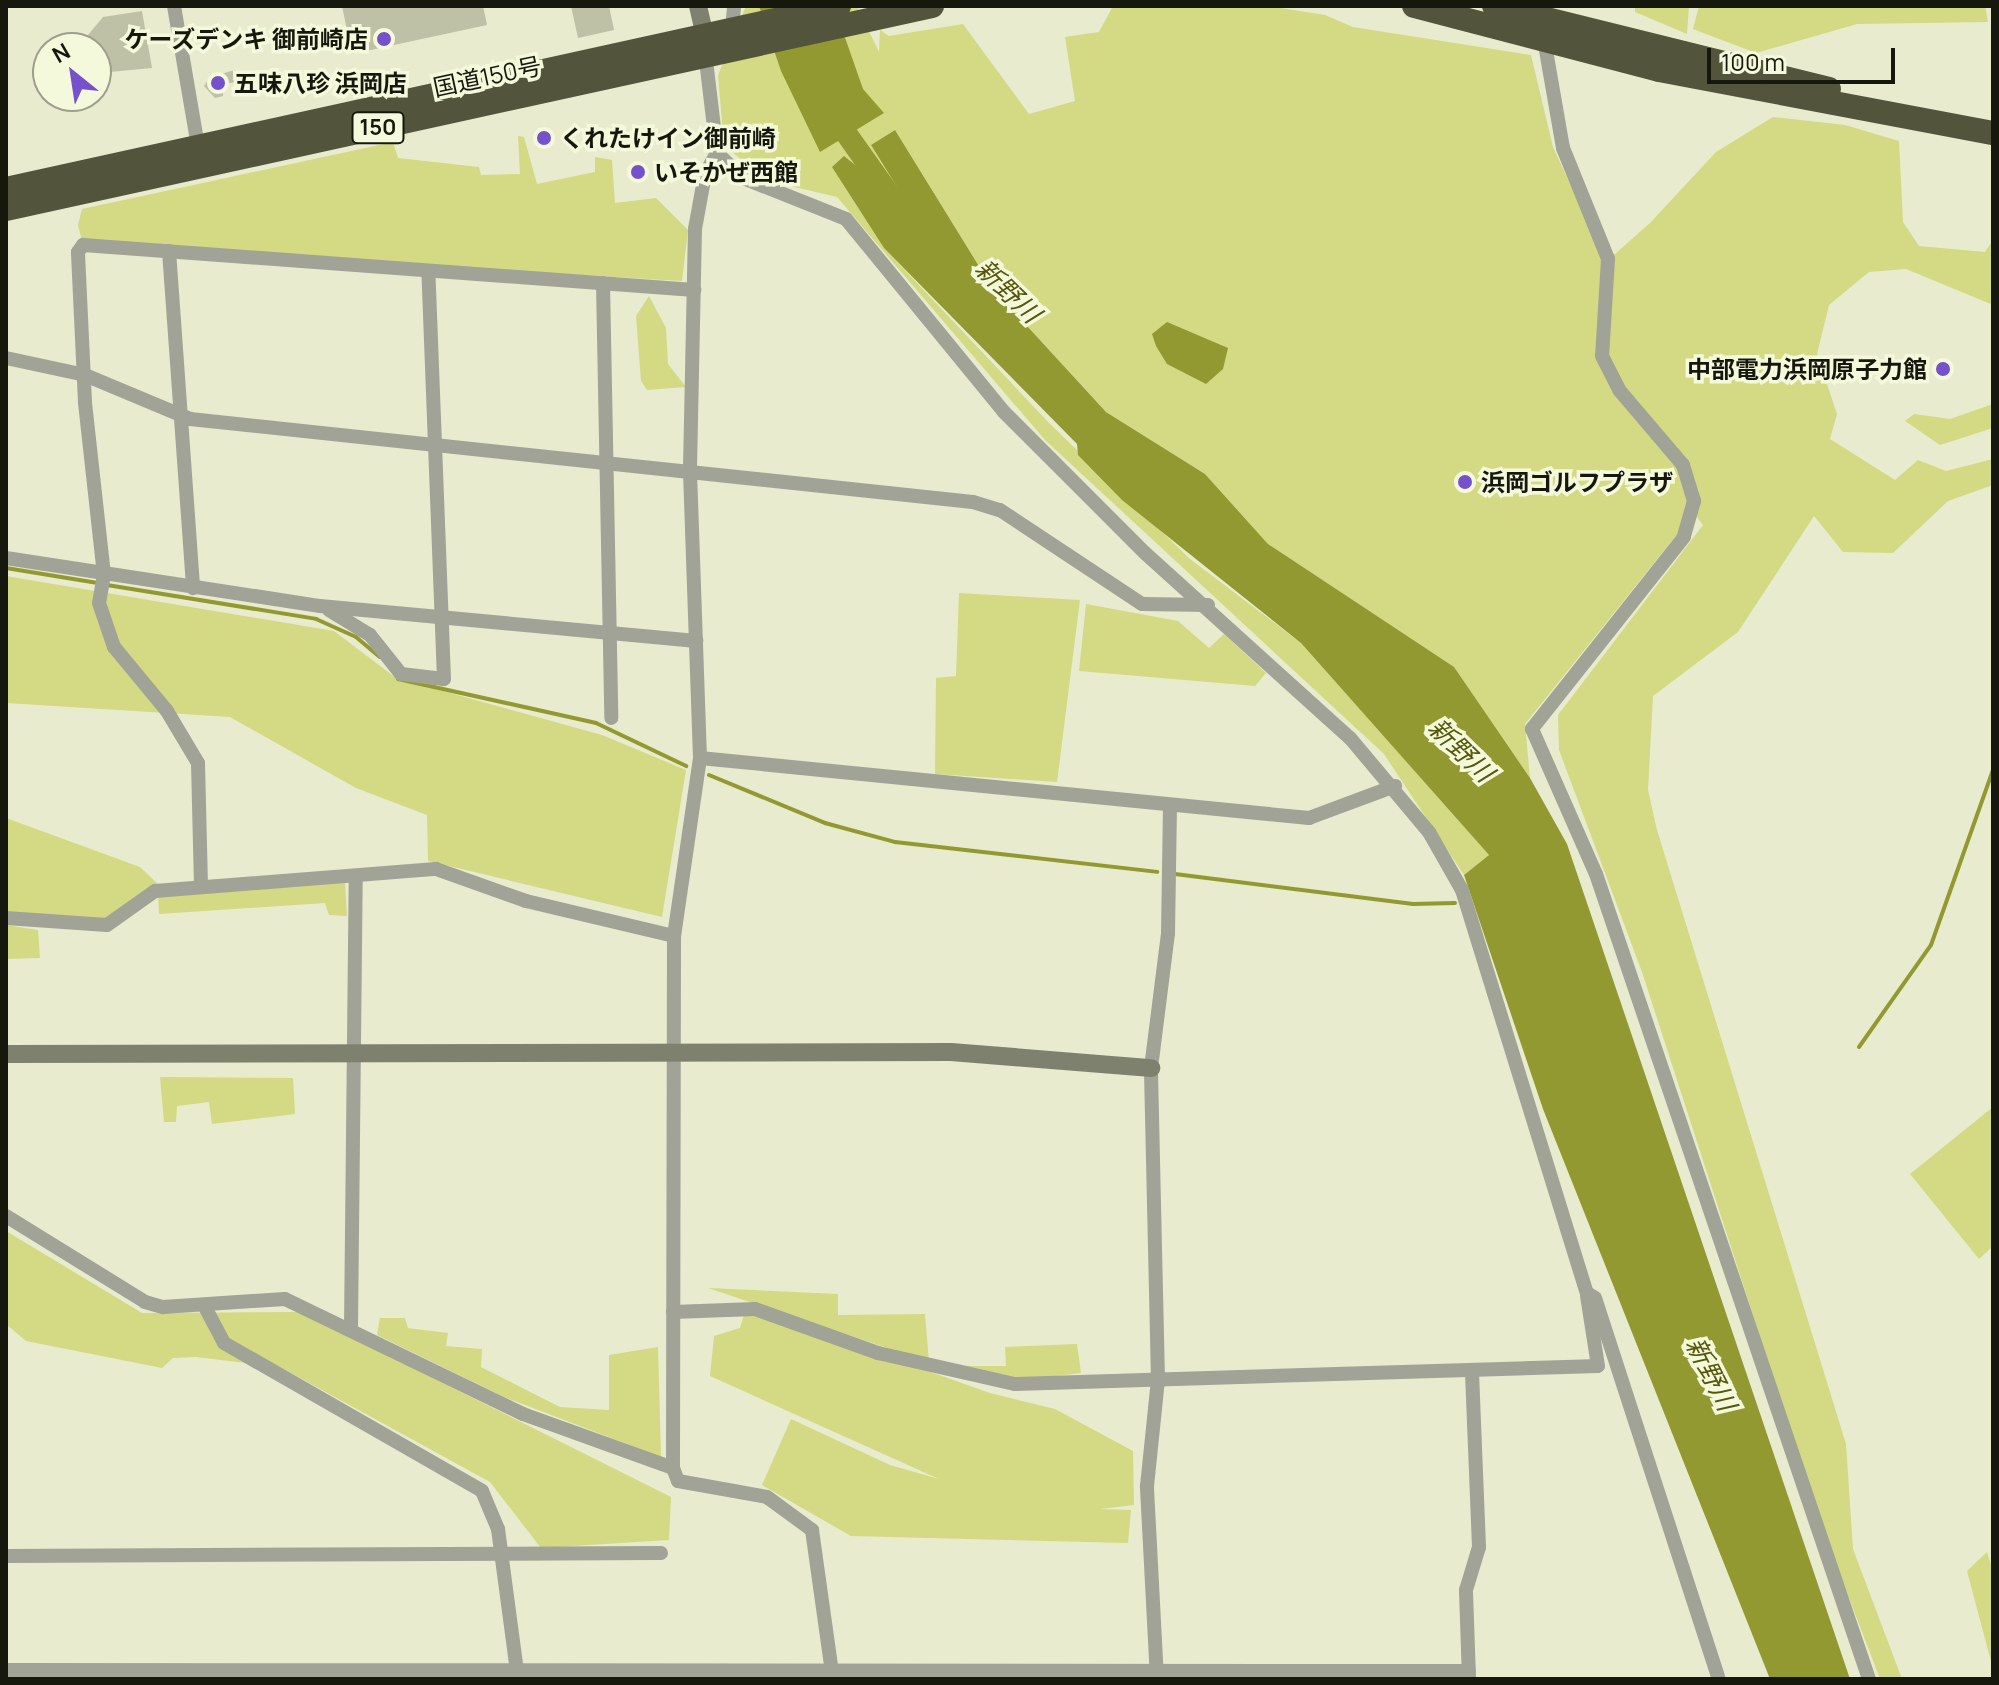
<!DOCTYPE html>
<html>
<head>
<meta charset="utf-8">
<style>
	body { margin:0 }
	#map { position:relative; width:1999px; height:1685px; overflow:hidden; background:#e8ebce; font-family:Manrope,"Noto Sans JP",sans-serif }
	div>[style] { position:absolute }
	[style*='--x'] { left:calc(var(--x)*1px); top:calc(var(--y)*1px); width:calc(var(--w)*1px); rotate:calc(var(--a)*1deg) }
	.green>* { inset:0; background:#d3da83 }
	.water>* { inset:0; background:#939931 }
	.stream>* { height:4px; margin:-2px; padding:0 2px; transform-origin:2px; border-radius:2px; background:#939931 }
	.river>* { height:22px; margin:-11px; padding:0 11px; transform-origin:11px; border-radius:11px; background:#939931 }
	.building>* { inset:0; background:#bec1a5 }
	.street>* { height:14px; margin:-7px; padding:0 7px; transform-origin:7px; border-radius:7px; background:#a1a396 }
	.secondary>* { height:18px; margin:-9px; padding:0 9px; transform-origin:9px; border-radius:9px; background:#7f816f }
	.highway>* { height:24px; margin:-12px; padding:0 12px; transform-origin:12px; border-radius:12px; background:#52553c }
	.dots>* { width:22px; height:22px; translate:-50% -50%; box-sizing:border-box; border:4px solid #f5f9db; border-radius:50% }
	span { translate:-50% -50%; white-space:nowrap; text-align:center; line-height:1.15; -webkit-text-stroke:7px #f5f9db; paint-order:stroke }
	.shield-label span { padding:2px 6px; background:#f5f9db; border:2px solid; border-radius:6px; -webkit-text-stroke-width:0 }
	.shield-label { font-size:22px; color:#16170d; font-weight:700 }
	.poi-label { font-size:24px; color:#16170d; font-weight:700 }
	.right { translate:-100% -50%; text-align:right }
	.left { translate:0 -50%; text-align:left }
	.street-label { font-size:24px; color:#16170d }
	.water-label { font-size:26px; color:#55580b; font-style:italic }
	.frame { position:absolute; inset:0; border:8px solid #16170d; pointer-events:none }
	.north { position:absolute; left:32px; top:32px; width:80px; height:80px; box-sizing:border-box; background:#f5f9db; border:2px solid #9c9f89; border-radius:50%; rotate:330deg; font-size:22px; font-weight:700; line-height:32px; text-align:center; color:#16170d }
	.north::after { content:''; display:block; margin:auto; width:28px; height:36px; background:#7552cb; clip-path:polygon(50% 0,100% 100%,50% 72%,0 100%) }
	.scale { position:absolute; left:1707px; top:48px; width:188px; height:36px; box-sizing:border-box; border:4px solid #16170d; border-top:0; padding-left:10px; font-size:24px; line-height:28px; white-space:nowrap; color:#16170d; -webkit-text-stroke:6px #f5f9db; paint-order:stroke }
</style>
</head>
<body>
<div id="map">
	<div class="green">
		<i style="clip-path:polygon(746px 6px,857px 6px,879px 52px,880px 30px,889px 36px,963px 24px,1029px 114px,1075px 101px,1065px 37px,1099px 32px,1113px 6px,1269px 6px,1325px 15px,1353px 27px,1531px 55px,1553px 147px,1602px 253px,1615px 254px,1650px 223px,1716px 152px,1773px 117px,1845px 125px,1899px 141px,1903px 222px,1919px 246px,1985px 252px,1993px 240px,1993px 305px,1906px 269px,1869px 272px,1829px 305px,1817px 354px,1837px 414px,1830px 439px,1895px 480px,1918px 460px,1946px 471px,1993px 459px,1993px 485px,1948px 501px,1893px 553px,1843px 552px,1814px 516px,1738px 632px,1653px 696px,1648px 790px,1657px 830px,1846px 1444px,1853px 1549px,1902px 1679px,1880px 1679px,1819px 1519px,1642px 972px,1559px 750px,1558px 715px,1703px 525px,1690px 508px,1686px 523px,1525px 724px,1530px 778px,1453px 667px,1268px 544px,1205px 474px,1106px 412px,993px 289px,895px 130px,871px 145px,914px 213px,844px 157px,884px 248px,1050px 424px,1190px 559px,1301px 643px,1489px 855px,1464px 875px,1384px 754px,1045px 440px,837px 197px,765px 180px,724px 145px,718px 75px)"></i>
		<i style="clip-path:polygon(1635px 6px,1689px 6px,1687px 34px,1635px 12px)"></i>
		<i style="clip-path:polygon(1699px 6px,1985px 6px,1988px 22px,1857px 24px,1756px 53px,1693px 29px)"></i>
		<i style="clip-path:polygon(518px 136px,524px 137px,537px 184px,595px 172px,595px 157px,612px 160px,615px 203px,656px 198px,688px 230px,682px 281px,83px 245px,78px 225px,82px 209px,393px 142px,398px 158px,479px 167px,481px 175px,520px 174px)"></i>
		<i style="clip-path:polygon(649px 296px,666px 328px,668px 364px,686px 387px,647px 390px,641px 381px,636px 316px)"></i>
		<i style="clip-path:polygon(1993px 404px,1993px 428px,1940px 445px,1905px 421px,1914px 414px,1950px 419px)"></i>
		<i style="clip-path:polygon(6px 576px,334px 631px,396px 678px,602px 735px,686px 770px,662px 917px,428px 861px,427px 815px,356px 788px,230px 717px,6px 703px)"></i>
		<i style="clip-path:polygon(959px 593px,1080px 600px,1057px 782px,935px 774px,936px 678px,956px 676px)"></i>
		<i style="clip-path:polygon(1086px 604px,1178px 621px,1209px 648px,1224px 634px,1266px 673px,1255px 686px,1079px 671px)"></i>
		<i style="clip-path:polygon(6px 818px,140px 867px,161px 887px,95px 926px,6px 914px)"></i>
		<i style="clip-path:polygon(345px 882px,347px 916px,329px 915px,325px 903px,159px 914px,158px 893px)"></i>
		<i style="clip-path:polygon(6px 925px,38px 930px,40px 958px,6px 959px)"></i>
		<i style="clip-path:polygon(160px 1077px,293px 1078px,295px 1114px,212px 1124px,209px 1102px,177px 1106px,176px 1122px,164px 1122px)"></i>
		<i style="clip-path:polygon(1993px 1107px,1993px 1246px,1979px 1259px,1910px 1174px)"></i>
		<i style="clip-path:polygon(6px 1231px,142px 1313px,301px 1312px,671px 1497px,669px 1540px,541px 1548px,490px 1482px,280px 1367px,196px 1357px,173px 1358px,162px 1368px,26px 1341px,6px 1324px)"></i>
		<i style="clip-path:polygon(708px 1288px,838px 1294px,838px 1315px,925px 1314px,929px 1362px)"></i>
		<i style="clip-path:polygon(744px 1315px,772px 1316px,990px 1393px,1055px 1409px,1133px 1451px,1134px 1505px,1100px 1509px,1131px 1510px,1128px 1543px,851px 1536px,762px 1485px,791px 1419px,890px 1465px,939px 1479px,710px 1376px,714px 1336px,740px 1328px)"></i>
		<i style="clip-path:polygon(380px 1318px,405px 1318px,408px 1328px,448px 1333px,446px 1346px,482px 1349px,481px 1367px,560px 1407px,609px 1410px,609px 1355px,658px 1347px,661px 1457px,504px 1397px,377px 1335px)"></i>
		<i style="clip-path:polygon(1077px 1344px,1081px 1373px,1024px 1380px,936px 1366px,1006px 1366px,1005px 1347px)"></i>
		<i style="clip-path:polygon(1987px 1552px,1993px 1571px,1993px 1669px,1967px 1571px)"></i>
	</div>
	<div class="water">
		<i style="clip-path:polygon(759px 6px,834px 6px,863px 89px,884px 113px,820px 152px,781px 71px)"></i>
		<i style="clip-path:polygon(895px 130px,993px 289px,1106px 412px,1205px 474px,1268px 544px,1454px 667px,1530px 778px,1567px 844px,1850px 1679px,1770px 1679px,1543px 1109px,1464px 875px,1489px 855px,1301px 643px,1122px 500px,1078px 455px,1077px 444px,884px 248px,832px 167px,844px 156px,912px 211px,871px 145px)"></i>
		<i style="clip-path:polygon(1167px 322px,1228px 348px,1223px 369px,1206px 384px,1167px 364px,1156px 346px,1152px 334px)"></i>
	</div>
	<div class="stream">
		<i style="--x:6;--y:568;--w:93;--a:9.3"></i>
		<i style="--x:107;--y:585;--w:212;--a:9.2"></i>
		<i style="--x:316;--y:619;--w:44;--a:24.2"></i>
		<i style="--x:356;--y:637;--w:31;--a:40"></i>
		<i style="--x:398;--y:679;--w:203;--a:12.5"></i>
		<i style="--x:596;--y:723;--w:100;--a:25.5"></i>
		<i style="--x:709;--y:775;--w:126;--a:22.5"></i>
		<i style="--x:825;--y:823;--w:73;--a:15.2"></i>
		<i style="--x:895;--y:842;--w:264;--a:6.5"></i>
		<i style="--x:1175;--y:874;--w:240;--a:7.2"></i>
		<i style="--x:1413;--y:904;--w:42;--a:-1.4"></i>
		<i style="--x:1859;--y:1047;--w:125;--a:-54.8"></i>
		<i style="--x:1931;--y:945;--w:186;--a:-70.5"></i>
	</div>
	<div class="river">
		<i style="--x:831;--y:112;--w:126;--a:54.7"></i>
	</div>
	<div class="building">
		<i style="clip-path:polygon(342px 6px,483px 6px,487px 25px,352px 54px)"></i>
		<i style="clip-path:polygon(571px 6px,609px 6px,614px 30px,578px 38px)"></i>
		<i style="clip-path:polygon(142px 11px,152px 68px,99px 73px,88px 35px,103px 17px)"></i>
		<i style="clip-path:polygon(235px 70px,237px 82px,223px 84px,223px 96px,215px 98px,204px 86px,210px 77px)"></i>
	</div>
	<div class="street">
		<i style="--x:174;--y:6;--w:148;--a:80.3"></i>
		<i style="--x:732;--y:30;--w:24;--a:-85"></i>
		<i style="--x:1544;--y:39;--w:111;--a:80.1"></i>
		<i style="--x:1563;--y:148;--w:120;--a:67.9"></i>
		<i style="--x:1608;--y:259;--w:97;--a:93.5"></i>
		<i style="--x:1602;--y:356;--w:39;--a:63"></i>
		<i style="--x:1620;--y:391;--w:97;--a:49.6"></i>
		<i style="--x:1683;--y:465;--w:38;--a:73"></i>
		<i style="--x:1694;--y:501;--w:37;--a:106"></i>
		<i style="--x:1684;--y:537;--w:245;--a:128.4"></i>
		<i style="--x:1532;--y:729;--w:158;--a:66.2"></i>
		<i style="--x:1596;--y:874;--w:850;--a:71.27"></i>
		<i style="--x:705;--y:52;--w:102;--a:83.2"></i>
		<i style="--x:717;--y:153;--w:36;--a:44"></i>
		<i style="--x:743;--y:178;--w:111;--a:21.7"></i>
		<i style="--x:846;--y:219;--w:249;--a:50.7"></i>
		<i style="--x:1004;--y:412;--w:199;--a:45"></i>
		<i style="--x:1145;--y:553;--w:276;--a:42.1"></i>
		<i style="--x:1350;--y:738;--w:123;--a:50"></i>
		<i style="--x:1429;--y:832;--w:67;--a:60.4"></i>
		<i style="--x:1462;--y:890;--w:422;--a:72.8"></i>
		<i style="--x:1587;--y:1293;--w:9;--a:32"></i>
		<i style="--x:1595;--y:1298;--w:398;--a:72"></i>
		<i style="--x:717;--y:153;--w:24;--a:120"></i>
		<i style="--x:705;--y:174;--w:56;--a:100.3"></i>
		<i style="--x:695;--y:229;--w:243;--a:91.2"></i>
		<i style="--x:690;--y:472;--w:286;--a:88"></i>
		<i style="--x:700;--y:758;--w:180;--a:98.3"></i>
		<i style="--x:674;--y:936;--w:532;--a:90.11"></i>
		<i style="--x:673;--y:1468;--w:14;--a:69"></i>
		<i style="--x:678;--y:1481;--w:90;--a:10.2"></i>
		<i style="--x:767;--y:1497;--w:56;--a:36.3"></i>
		<i style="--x:812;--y:1530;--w:143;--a:82"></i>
		<i style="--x:169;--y:251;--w:338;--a:85.9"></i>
		<i style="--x:603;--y:283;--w:435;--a:88.9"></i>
		<i style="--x:6;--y:358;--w:81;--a:12.1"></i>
		<i style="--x:85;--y:375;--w:114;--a:22.7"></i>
		<i style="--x:190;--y:419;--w:787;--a:6.05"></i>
		<i style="--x:973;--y:502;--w:28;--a:17"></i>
		<i style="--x:1000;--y:510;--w:170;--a:33.5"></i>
		<i style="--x:1142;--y:604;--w:66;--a:0.9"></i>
		<i style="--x:6;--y:558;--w:318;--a:8.7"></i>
		<i style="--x:320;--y:606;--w:378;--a:5.3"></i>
		<i style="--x:329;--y:610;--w:48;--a:31.4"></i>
		<i style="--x:370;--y:635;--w:50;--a:51.5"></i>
		<i style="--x:401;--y:674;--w:43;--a:6.6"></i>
		<i style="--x:444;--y:679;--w:408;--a:-92.2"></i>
		<i style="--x:700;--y:758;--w:612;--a:5.63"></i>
		<i style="--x:1309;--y:818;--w:92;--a:-20.4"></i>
		<i style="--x:201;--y:886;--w:123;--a:-91.4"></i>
		<i style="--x:198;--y:763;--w:61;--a:-120.8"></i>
		<i style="--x:167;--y:711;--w:83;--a:-129.6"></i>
		<i style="--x:114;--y:647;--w:46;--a:-108.8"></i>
		<i style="--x:99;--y:603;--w:28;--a:-80"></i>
		<i style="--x:104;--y:575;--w:174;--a:-96.3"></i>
		<i style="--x:85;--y:402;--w:150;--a:-92.7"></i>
		<i style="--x:78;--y:252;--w:9;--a:-54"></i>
		<i style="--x:83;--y:245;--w:613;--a:4.21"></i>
		<i style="--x:6;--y:918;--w:101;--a:4"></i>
		<i style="--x:107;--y:925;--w:59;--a:-35.3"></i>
		<i style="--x:155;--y:891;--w:282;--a:-4.5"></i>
		<i style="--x:436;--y:869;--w:96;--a:19.6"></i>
		<i style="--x:526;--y:901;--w:152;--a:13.3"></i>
		<i style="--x:6;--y:1216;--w:163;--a:31.7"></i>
		<i style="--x:145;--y:1302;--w:19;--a:16"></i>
		<i style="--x:163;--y:1307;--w:122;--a:-3.8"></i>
		<i style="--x:285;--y:1299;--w:264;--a:25.8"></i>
		<i style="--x:523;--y:1414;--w:159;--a:19.8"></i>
		<i style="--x:204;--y:1305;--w:43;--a:62.2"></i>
		<i style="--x:224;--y:1343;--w:297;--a:29.8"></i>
		<i style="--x:482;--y:1491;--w:41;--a:67.2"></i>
		<i style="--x:498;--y:1529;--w:151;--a:82.4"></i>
		<i style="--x:673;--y:1312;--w:82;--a:-2.1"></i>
		<i style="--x:755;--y:1309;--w:131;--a:19.7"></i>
		<i style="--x:878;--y:1353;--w:140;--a:12.8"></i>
		<i style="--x:1015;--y:1384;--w:583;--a:-1.77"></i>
		<i style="--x:1598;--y:1366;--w:71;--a:-98.9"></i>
		<i style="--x:351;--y:1328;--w:449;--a:-89.4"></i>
		<i style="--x:6;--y:1556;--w:655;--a:-0.26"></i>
		<i style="--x:6;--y:1670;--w:1463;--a:0.04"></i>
		<i style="--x:1469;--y:1678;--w:88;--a:-92"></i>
		<i style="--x:1466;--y:1590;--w:45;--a:-73.2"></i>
		<i style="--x:1479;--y:1547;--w:175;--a:-92.3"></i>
		<i style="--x:1157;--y:1679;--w:193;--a:-93"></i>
		<i style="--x:1147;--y:1486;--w:107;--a:-84.1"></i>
		<i style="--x:1158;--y:1380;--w:312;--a:-91.3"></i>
		<i style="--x:1151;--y:1068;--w:136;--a:-82.8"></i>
		<i style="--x:1168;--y:933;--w:127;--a:-89.1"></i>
	</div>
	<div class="secondary">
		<i style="--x:698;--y:6;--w:31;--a:77"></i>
		<i style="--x:6;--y:1054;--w:945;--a:-0.12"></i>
		<i style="--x:951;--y:1052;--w:201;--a:4.6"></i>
	</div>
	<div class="highway">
		<i style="--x:1414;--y:6;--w:253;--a:14.6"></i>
		<i style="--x:1659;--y:70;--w:340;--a:10.7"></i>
		<i style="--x:1494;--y:6;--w:345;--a:13.9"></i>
		<i style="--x:6;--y:189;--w:853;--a:-12.39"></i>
		<i style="--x:6;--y:209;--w:948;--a:-12.36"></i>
	</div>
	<div class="dots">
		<i style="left:384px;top:39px;background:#7552cb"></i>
		<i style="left:218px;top:83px;background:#7552cb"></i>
		<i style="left:544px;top:138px;background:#7552cb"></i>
		<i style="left:638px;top:172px;background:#7552cb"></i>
		<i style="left:1943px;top:369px;background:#7552cb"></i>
		<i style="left:1465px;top:482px;background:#7552cb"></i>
	</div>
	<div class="shield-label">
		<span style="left:378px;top:128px">150</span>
	</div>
	<div class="poi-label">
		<span class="right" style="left:368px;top:39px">ケーズデンキ 御前崎店</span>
		<span class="left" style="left:234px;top:83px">五味八珍 浜岡店</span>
		<span class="left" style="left:560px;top:138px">くれたけイン御前崎</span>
		<span class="left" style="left:654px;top:172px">いそかぜ西館</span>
		<span class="right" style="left:1927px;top:369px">中部電力浜岡原子力館</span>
		<span class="left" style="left:1481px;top:482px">浜岡ゴルフプラザ</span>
	</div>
	<div class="street-label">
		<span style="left:487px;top:76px;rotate:-12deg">国道150号</span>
	</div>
	<div class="water-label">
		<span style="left:1008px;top:291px;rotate:44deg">新野川</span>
		<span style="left:1461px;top:750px;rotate:44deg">新野川</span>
		<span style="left:1711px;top:1374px;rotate:63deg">新野川</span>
	</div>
	<div class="frame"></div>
	<div class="north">N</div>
	<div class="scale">100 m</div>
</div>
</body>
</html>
